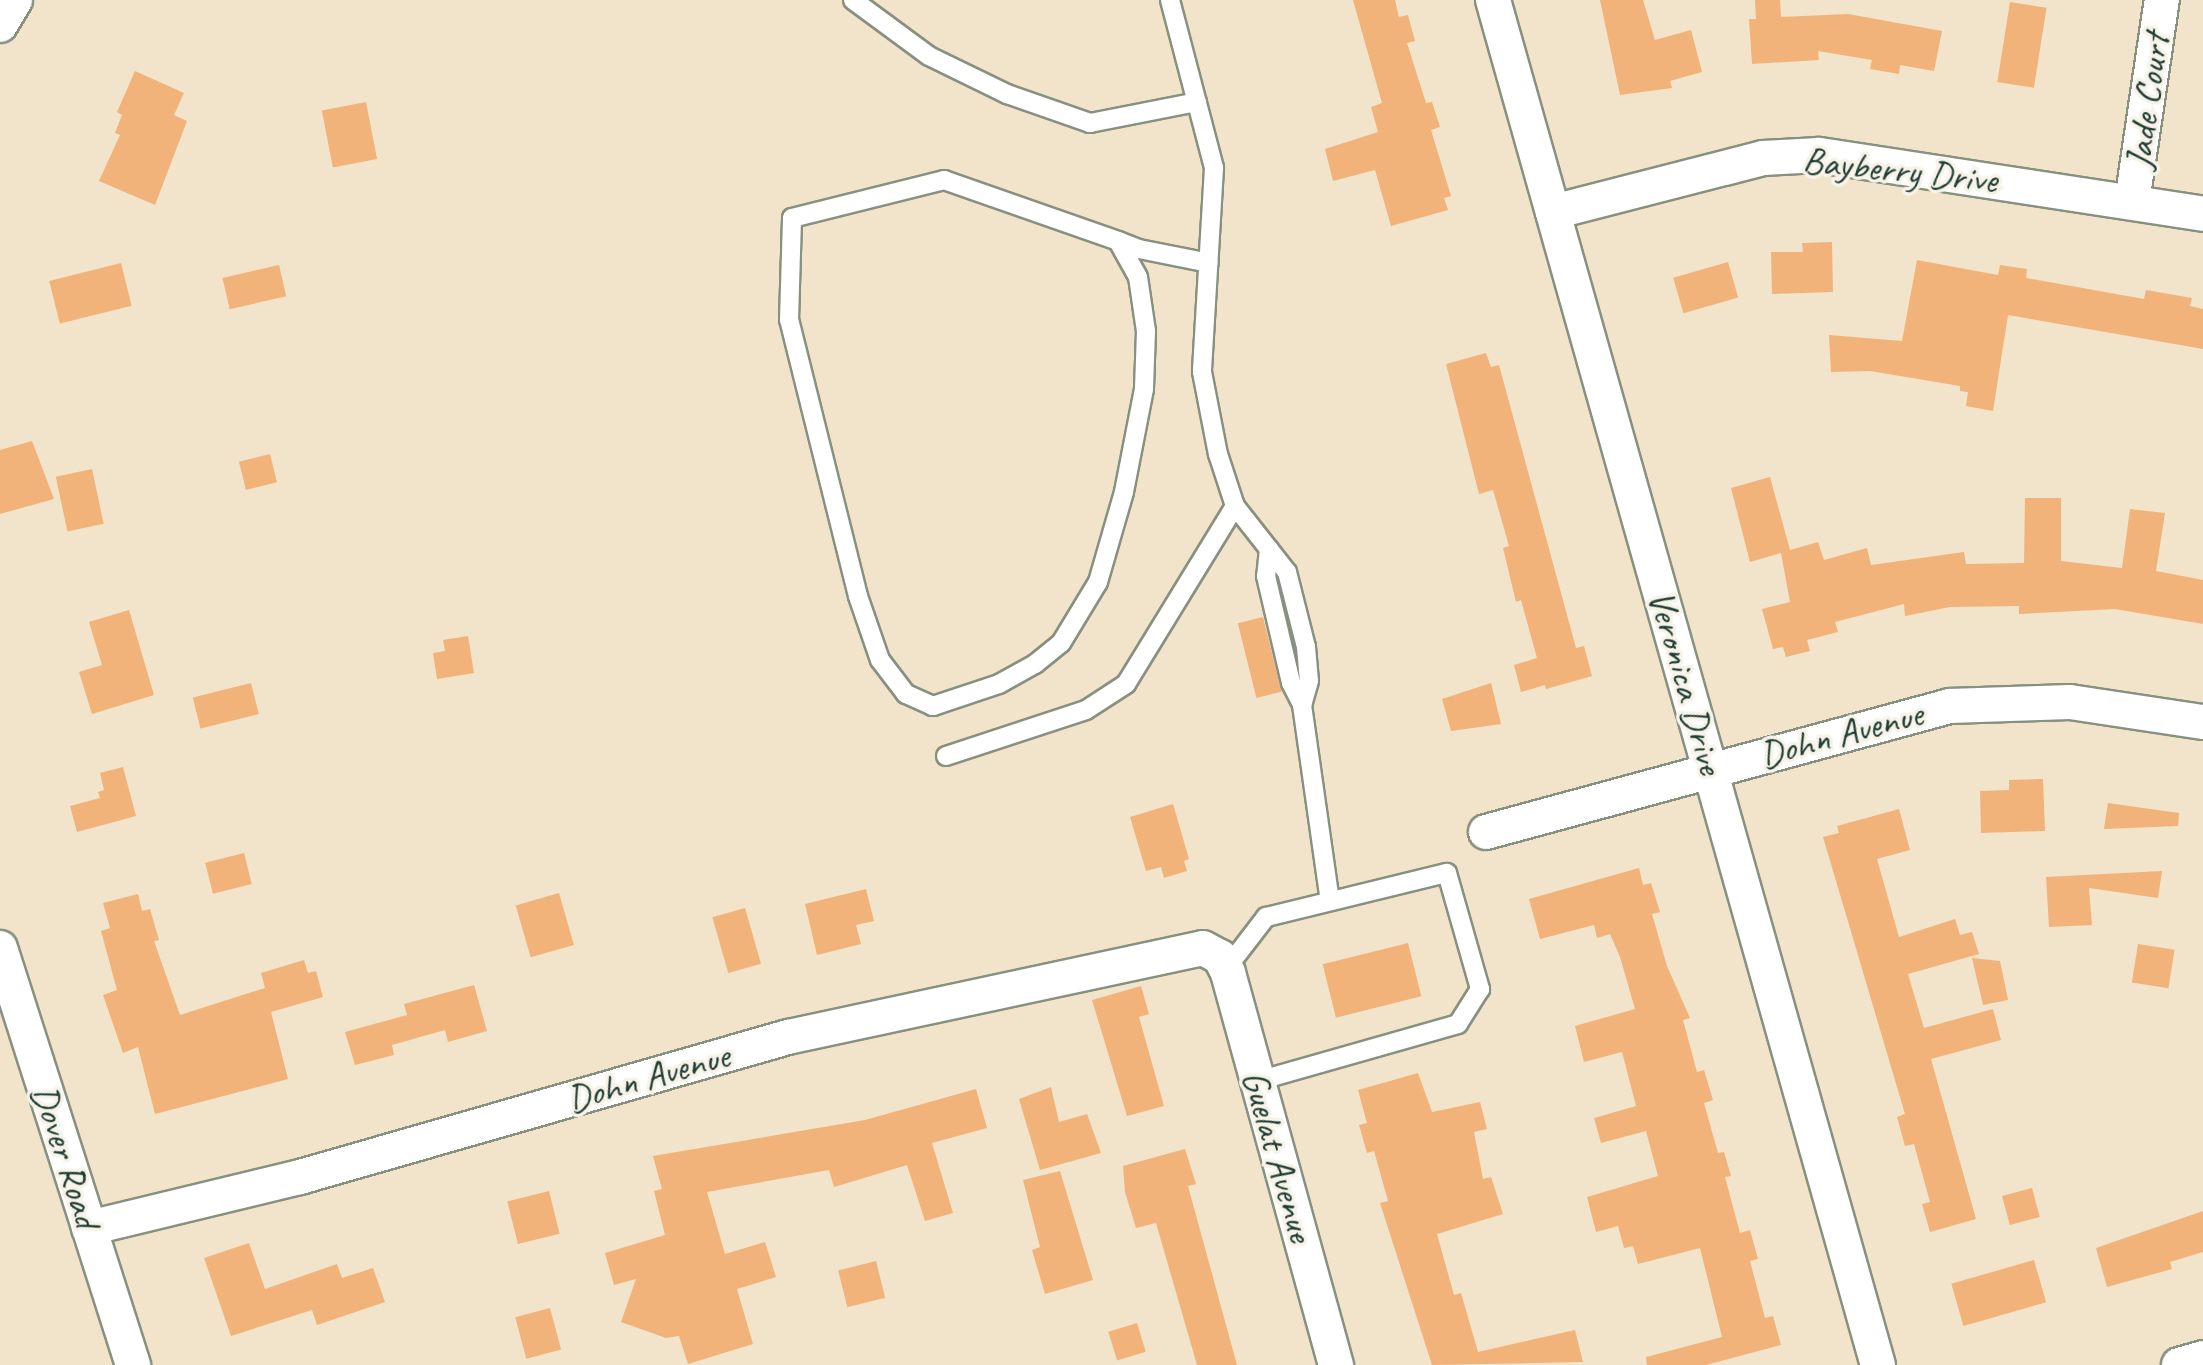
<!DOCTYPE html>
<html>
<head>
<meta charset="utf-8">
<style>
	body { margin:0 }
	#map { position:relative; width:2203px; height:1365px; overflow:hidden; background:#f1e4ca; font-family:Caveat,sans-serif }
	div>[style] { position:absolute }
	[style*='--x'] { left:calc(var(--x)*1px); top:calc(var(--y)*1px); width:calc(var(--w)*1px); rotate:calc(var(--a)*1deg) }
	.building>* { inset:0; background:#f1b379; transform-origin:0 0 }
	.roads { filter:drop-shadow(2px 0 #88907f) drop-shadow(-2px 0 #88907f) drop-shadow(0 2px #88907f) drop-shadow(0 -2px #88907f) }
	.service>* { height:18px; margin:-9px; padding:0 9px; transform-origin:9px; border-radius:9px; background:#fff }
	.minor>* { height:34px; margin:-17px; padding:0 17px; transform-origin:17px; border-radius:17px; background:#fff }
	span { translate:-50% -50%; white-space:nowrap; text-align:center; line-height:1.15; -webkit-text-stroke:7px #f7f3e8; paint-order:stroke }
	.street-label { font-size:38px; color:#1f3d34 }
</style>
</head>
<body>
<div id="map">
	<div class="building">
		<i style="clip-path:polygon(1353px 0,1395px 0,1399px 17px,1408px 15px,1415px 41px,1407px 43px,1426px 103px,1432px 102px,1440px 127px,1431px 130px,1451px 196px,1444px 198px,1448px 210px,1391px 226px,1375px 170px,1333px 181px,1325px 149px,1378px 132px,1371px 107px,1382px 103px)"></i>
		<i style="clip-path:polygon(1600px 0,1643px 0,1655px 40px,1691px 30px,1702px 72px,1670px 81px,1672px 88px,1620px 95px)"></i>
		<i style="clip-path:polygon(1755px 0,1780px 0,1781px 17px,1848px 14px,1942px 31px,1934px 71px,1900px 65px,1899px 74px,1870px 69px,1872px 60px,1818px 51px,1819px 60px,1752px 64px,1749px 19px,1756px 19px)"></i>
		<i style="left:2010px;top:2px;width:37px;height:81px;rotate:9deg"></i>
		<i style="clip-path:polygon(135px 71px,184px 93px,174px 115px,187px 121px,155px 205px,99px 181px,120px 135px,115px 133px,122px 115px,117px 112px)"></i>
		<i style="left:366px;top:102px;width:58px;height:45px;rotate:79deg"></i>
		<i style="clip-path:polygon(1832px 242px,1833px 292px,1772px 294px,1771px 252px,1803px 252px,1802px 243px)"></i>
		<i style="clip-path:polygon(1917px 260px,1998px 275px,2000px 265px,2027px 269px,2026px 278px,2144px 299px,2146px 290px,2192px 298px,2190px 306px,2203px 309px,2203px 349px,2008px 315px,1993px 411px,1966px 406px,1968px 392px,1960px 391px,1960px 386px,1870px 371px,1831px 372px,1829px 335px,1902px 341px)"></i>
		<i style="left:1728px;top:262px;width:37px;height:57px;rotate:74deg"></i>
		<i style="left:121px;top:263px;width:44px;height:74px;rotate:76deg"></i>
		<i style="left:279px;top:265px;width:32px;height:58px;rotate:77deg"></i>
		<i style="clip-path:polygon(1486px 353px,1491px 367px,1499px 365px,1576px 648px,1584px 646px,1592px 676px,1546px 689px,1545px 685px,1521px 692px,1514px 665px,1537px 658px,1521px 600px,1516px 602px,1503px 548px,1509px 546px,1493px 490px,1479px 494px,1446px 364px)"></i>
		<i style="clip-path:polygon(32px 441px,54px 499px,0 514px,0 450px)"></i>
		<i style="left:270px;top:454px;width:29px;height:32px;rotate:76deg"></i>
		<i style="left:92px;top:469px;width:56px;height:37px;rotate:78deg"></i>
		<i style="clip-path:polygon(1770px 477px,1790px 550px,1818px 542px,1824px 560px,1867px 548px,1871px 565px,1964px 552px,1966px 564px,2024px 563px,2025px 498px,2061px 498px,2061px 561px,2122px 568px,2130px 509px,2165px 513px,2156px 571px,2203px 580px,2203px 624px,2115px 609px,2019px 614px,2019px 606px,1950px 607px,1905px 616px,1904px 604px,1835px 622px,1838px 632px,1807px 640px,1810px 651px,1786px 657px,1783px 647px,1773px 649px,1762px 609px,1790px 602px,1781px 553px,1750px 562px,1731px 488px)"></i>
		<i style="clip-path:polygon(129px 610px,154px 695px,92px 714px,79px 672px,102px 665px,89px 622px)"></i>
		<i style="left:1263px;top:617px;width:77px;height:26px;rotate:76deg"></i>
		<i style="clip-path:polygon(468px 636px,474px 673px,437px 679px,433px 653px,445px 651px,443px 640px)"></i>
		<i style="left:251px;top:683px;width:32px;height:60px;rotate:76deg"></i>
		<i style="clip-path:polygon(1491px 683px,1501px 724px,1451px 731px,1442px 699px)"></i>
		<i style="clip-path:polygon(123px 767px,136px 816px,77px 832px,70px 806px,100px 798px,98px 792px,104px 790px,100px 773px)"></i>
		<i style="clip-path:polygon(2043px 779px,2045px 831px,1981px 833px,1980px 791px,2009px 790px,2009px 780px)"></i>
		<i style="clip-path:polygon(2108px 803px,2179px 813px,2178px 826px,2104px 829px)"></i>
		<i style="clip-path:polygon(1173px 804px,1189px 859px,1184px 861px,1187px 871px,1164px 878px,1161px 867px,1146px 871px,1130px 817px)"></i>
		<i style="clip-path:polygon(1899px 809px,1910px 850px,1877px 859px,1899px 937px,1955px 919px,1960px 935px,1972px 932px,1979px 954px,1908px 974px,1924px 1028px,1993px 1009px,2001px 1040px,1931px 1059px,1976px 1219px,1930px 1232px,1922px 1204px,1930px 1202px,1914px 1144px,1905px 1146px,1897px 1117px,1905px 1114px,1823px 837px,1839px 833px,1837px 826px)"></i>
		<i style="left:244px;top:853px;width:32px;height:40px;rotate:76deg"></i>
		<i style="clip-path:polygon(1639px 868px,1643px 885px,1651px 883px,1660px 912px,1652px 914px,1667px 966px,1690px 1018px,1683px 1020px,1697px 1072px,1704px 1070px,1713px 1100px,1704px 1103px,1718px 1153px,1724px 1152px,1731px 1176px,1725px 1177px,1740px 1233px,1750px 1230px,1758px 1259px,1750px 1261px,1765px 1318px,1773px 1316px,1781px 1345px,1706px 1365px,1647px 1365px,1646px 1357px,1722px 1337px,1700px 1248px,1638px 1264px,1633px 1246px,1624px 1248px,1618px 1226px,1596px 1232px,1587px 1197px,1658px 1176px,1646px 1131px,1601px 1143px,1594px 1118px,1636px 1106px,1622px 1052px,1584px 1062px,1575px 1026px,1635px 1009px,1620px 957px,1610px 934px,1597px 938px,1594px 925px,1540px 939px,1529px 899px)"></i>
		<i style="clip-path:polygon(2162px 871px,2158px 898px,2089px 888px,2092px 925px,2049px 927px,2046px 877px)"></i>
		<i style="clip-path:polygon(866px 889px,874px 921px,856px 925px,861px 944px,817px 955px,805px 904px)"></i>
		<i style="left:559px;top:893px;width:54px;height:45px;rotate:74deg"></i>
		<i style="clip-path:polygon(138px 894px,142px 911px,150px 909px,159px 940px,154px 941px,180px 1015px,265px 988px,261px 973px,304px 960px,308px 973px,316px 971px,323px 997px,271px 1012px,288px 1079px,155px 1114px,138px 1047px,123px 1053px,103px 995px,117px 990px,101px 931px,110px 928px,103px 903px)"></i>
		<i style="left:745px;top:908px;width:58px;height:34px;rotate:74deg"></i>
		<i style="left:1408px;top:943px;width:55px;height:88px;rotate:76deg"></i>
		<i style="left:2138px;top:944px;width:37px;height:39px;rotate:9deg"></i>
		<i style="clip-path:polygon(1972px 958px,2000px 961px,2008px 1000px,1983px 1005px)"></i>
		<i style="clip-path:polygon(474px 985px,487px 1031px,448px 1042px,445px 1030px,392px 1045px,394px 1055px,355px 1065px,345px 1032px,407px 1015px,404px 1004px)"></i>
		<i style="clip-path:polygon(1141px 986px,1149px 1014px,1139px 1017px,1164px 1106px,1127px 1116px,1092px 1000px)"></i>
		<i style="clip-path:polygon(1418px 1073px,1432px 1112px,1480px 1102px,1487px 1129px,1474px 1132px,1483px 1179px,1491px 1177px,1503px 1214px,1437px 1234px,1454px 1295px,1461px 1293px,1478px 1352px,1575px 1330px,1583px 1362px,1432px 1365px,1380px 1203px,1388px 1201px,1374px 1151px,1367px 1153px,1359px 1125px,1367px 1123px,1358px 1090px)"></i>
		<i style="clip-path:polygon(1051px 1087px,1059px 1122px,1087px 1114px,1101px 1153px,1040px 1170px,1019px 1099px)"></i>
		<i style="clip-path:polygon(976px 1089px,987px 1128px,932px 1143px,953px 1213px,925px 1221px,907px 1165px,834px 1187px,829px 1170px,707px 1192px,725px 1254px,765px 1242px,776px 1277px,737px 1289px,753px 1344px,688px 1364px,679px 1336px,666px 1338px,621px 1322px,636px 1279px,614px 1285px,605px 1253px,665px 1235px,654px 1191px,662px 1189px,653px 1156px,865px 1120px)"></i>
		<i style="clip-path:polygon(1185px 1149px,1196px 1184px,1188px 1186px,1237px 1365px,1197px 1365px,1156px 1223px,1136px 1228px,1125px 1192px,1123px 1166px)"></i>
		<i style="clip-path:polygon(1060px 1171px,1093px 1280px,1045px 1294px,1032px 1250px,1040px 1247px,1023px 1180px)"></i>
		<i style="left:2032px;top:1188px;width:30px;height:31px;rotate:75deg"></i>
		<i style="left:549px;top:1191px;width:44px;height:43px;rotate:76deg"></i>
		<i style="clip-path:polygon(2203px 1211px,2203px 1252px,2170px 1262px,2172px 1269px,2107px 1287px,2096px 1248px)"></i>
		<i style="clip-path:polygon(249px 1243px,265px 1289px,337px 1264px,342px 1278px,373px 1268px,385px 1302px,317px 1325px,312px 1310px,231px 1336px,204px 1258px)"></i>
		<i style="left:2034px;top:1260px;width:44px;height:86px;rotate:74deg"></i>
		<i style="left:876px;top:1261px;width:38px;height:39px;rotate:76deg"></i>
		<i style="left:550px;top:1308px;width:43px;height:36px;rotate:75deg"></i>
		<i style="left:1137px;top:1323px;width:30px;height:30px;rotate:73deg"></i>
	</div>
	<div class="roads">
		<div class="service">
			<i style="--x:853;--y:0;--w:94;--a:36.4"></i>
			<i style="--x:929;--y:56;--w:87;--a:26"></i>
			<i style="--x:1007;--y:94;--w:88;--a:19.3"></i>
			<i style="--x:1090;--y:123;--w:109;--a:-11.1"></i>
			<i style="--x:1170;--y:0;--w:174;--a:75.3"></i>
			<i style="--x:1214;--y:168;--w:204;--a:93.4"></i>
			<i style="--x:1202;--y:372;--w:84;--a:79"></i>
			<i style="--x:1218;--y:454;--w:55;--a:71.9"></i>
			<i style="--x:1118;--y:241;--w:41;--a:60.9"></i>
			<i style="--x:1138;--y:277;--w:55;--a:81.6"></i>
			<i style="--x:1146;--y:331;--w:58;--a:92"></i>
			<i style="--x:1144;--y:389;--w:105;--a:101"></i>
			<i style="--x:1124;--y:492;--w:94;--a:106.1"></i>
			<i style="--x:1098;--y:582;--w:71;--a:121.2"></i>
			<i style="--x:1061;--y:643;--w:33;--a:141"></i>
			<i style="--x:1035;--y:664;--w:41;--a:150.9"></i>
			<i style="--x:999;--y:684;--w:70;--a:161.6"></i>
			<i style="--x:933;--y:706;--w:30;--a:-156"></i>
			<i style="--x:906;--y:694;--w:43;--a:-127.4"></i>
			<i style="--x:880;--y:660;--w:68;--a:-109"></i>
			<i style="--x:858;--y:596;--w:284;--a:-104"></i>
			<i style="--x:789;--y:320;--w:102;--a:-88.3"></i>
			<i style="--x:792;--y:218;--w:157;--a:-14"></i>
			<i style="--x:944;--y:180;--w:184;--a:19.3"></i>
			<i style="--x:1118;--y:241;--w:22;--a:21"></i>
			<i style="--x:1139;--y:249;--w:71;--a:11.3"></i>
			<i style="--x:1269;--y:549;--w:27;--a:96"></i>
			<i style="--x:1266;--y:576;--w:110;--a:76.8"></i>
			<i style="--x:1291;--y:683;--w:25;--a:63"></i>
			<i style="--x:946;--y:756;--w:147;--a:-18.2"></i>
			<i style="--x:1086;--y:710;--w:48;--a:-33"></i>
			<i style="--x:1126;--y:684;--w:209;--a:-58.5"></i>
			<i style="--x:1235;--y:506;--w:84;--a:51.8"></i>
			<i style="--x:1287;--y:572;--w:77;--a:75.8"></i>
			<i style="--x:1306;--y:647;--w:34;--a:85"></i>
			<i style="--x:1309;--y:681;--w:25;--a:106"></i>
			<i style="--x:1302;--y:705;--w:198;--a:81.9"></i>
			<i style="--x:1226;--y:969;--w:66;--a:-52.4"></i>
			<i style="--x:1266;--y:917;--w:186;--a:-13.7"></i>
			<i style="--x:1447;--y:873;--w:121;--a:74.1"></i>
			<i style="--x:1480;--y:989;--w:41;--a:122.2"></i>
			<i style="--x:1458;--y:1024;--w:208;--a:164.1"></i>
		</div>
		<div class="minor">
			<i style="--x:1493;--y:0;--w:1418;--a:74.25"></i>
			<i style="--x:0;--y:25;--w:29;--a:-59"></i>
			<i style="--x:2132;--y:202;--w:204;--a:-81.6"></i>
			<i style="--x:1553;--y:212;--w:217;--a:-14.4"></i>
			<i style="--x:1763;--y:158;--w:56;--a:-3.1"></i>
			<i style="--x:1819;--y:155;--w:389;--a:8.7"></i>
			<i style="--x:1486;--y:832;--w:480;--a:-15.2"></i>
			<i style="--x:1949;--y:706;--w:121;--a:-1.9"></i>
			<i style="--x:2070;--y:702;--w:134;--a:8.6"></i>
			<i style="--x:0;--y:948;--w:438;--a:72.3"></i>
			<i style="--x:89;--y:1228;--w:217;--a:-13.6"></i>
			<i style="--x:300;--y:1177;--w:508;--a:-16.01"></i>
			<i style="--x:788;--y:1037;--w:424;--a:-12.1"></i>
			<i style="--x:1203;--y:948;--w:19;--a:28"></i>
			<i style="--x:1220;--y:957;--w:18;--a:63"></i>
			<i style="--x:1228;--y:973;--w:407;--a:74.6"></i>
			<i style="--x:2179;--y:1365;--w:25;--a:-16"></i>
		</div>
	</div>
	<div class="street-label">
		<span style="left:2147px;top:101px;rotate:-82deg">Jade Court</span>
		<span style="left:1900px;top:170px;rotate:6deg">Bayberry Drive</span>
		<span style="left:1686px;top:682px;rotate:74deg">Veronica Drive</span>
		<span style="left:1841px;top:734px;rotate:-15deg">Dohn Avenue</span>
		<span style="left:648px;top:1077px;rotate:-16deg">Dohn Avenue</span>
		<span style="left:66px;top:1156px;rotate:72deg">Dover Road</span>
		<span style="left:1278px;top:1156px;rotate:74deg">Guelat Avenue</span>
	</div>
</div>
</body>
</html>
